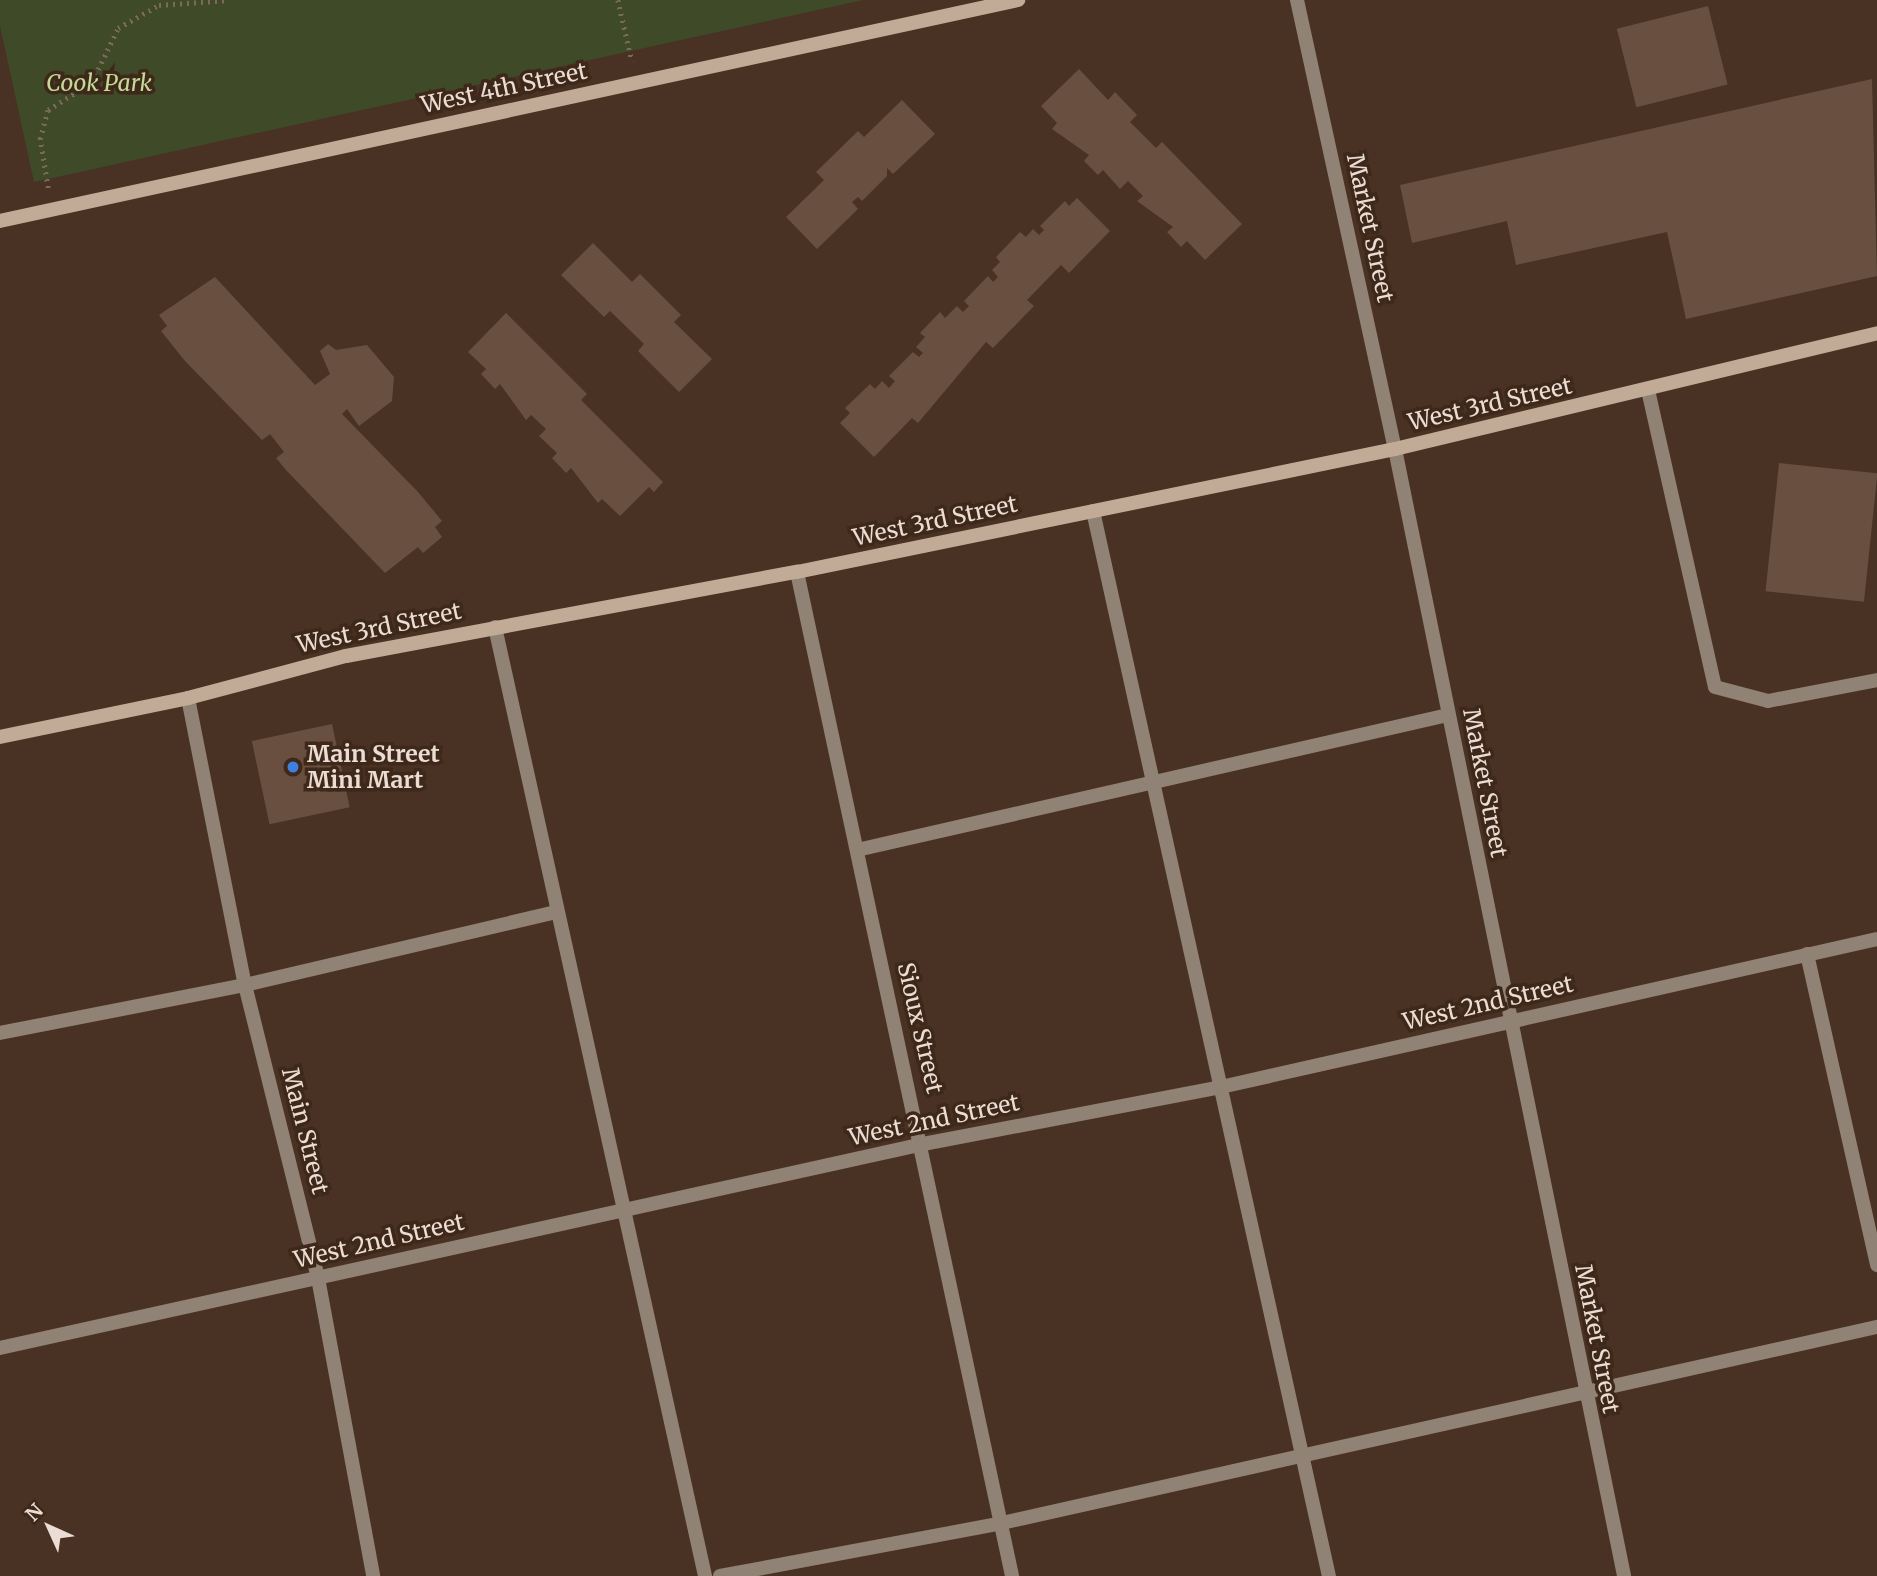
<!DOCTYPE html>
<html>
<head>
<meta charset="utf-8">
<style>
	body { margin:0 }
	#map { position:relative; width:1877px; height:1576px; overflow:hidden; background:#493223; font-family:Merriweather,serif }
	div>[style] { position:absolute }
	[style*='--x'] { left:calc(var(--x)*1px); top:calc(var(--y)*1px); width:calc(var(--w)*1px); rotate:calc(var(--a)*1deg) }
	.green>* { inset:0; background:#3f4a29 }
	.building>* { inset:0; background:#684f3f; transform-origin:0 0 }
	.path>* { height:4.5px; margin-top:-2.25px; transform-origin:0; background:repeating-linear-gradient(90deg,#7d695c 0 2px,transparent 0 7px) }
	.lane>* { height:14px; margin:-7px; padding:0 7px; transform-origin:7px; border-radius:7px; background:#908274 }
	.street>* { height:14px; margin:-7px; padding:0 7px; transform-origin:7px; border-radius:7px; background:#908274 }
	.secondary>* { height:14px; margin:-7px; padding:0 7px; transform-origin:7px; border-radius:7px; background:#c2ab96 }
	.dots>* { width:19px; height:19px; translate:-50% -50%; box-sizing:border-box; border:4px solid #3e2819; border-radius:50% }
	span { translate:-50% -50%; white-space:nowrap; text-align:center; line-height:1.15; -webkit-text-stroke:7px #3e2819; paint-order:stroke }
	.park-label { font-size:23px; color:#c3d998; font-style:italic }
	.street-label { font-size:23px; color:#ecddd4 }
	.poi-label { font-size:23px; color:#ecddd4; font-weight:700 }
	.left { translate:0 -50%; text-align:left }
	.north { position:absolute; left:14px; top:1492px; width:70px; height:70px; -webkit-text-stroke:5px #3e2819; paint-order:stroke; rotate:315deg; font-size:19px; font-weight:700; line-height:28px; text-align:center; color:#ecddd4 }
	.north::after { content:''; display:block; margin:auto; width:24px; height:32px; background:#ecddd4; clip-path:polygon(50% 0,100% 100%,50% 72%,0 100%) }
</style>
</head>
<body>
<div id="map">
	<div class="green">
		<i style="clip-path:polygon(0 0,863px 0,34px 182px,0 26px)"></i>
	</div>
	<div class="building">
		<i style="left:1708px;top:6px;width:81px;height:94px;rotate:76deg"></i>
		<i style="clip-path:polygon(1079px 69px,1108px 100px,1115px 92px,1137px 115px,1130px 122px,1156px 148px,1162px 142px,1242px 224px,1205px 260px,1187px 241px,1181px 247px,1167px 232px,1173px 227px,1137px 201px,1143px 196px,1128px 181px,1120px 189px,1103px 170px,1098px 175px,1084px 161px,1089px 155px,1052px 129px,1057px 123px,1041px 106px)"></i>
		<i style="clip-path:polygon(1872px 79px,1877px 276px,1686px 319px,1667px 232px,1516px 265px,1507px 221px,1412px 243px,1400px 185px)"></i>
		<i style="clip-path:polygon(902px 100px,935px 134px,893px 174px,887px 168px,887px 176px,862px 201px,858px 197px,852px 202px,858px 209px,817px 249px,786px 217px,824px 180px,816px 172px,858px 131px,864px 137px)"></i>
		<i style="clip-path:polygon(1077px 198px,1110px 231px,1069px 273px,1061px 265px,1027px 300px,1034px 306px,993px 348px,986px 342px,918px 423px,912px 418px,874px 457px,840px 423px,850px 413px,845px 408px,870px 384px,875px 389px,882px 381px,889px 388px,895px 381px,889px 376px,913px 352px,919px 357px,923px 353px,916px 347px,925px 337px,920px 333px,940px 312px,945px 318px,957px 306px,963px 312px,969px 306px,964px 301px,988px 276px,993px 282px,998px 277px,992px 270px,1000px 262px,996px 257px,1020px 232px,1026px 237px,1033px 229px,1039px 235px,1044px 230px,1040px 226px,1065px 201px,1069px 206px)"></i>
		<i style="clip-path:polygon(593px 243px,632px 282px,640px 274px,681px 315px,674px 322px,712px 359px,679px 392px,638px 351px,644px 344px,610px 311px,604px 317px,561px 275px)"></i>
		<i style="clip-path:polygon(215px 277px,315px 385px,330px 374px,320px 351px,328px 344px,336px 350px,367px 345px,394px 377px,392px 401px,359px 426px,347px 409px,342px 414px,418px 492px,442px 521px,435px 527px,442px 537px,423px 553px,418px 547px,385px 573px,286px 470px,276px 458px,284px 452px,270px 434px,262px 440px,185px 361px,161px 331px,167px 326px,159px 315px)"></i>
		<i style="clip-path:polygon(506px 313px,587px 394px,581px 400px,663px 482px,654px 492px,649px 487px,620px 516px,602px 499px,598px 503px,571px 468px,566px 473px,552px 458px,557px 453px,539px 436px,546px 429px,531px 415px,526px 420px,500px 384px,495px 389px,481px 374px,486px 369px,468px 352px)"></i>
		<i style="left:1779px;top:463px;width:99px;height:129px;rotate:6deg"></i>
		<i style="left:332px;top:724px;width:85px;height:82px;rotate:78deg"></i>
	</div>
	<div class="path">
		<i style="--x:618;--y:0;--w:63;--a:77.1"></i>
		<i style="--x:48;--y:188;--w:50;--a:-99.3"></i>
		<i style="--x:40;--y:139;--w:30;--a:-75"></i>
		<i style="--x:48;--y:110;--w:52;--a:-32.5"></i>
		<i style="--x:92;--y:82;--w:60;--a:-64.3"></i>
		<i style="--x:118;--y:28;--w:47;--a:-29.3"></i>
		<i style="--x:159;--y:5;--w:70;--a:-4.1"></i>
	</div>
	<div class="lane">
		<i style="--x:1648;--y:390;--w:304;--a:77.3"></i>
		<i style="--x:1715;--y:687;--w:55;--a:14.8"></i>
		<i style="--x:1768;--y:701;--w:111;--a:-10.9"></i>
		<i style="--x:1093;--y:511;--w:1091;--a:77.51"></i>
		<i style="--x:495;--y:627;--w:972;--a:77.52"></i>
		<i style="--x:857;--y:850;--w:606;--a:-12.87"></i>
		<i style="--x:1807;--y:954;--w:319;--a:77.3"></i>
		<i style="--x:0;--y:1033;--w:250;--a:-11.1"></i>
		<i style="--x:245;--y:985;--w:320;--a:-13.2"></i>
		<i style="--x:720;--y:1576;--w:287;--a:-10.6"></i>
		<i style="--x:1002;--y:1523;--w:897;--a:-12.63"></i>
	</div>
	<div class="street">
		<i style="--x:1297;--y:0;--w:460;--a:77.7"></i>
		<i style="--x:1395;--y:449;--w:1150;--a:78.51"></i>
		<i style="--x:797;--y:572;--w:1027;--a:77.91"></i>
		<i style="--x:188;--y:698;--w:293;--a:78.8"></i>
		<i style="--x:245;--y:985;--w:302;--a:76"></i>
		<i style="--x:318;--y:1278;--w:303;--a:79.5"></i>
		<i style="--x:0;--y:1348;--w:945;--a:-12.46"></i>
		<i style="--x:923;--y:1144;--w:303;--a:-10.8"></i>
		<i style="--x:1221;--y:1087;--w:672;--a:-12.71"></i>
	</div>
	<div class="secondary">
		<i style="--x:0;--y:221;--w:1042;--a:-12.25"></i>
		<i style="--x:0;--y:737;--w:192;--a:-11.7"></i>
		<i style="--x:188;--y:698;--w:163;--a:-14.9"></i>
		<i style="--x:346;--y:656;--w:459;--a:-10.6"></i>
		<i style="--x:797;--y:572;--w:611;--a:-11.62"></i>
		<i style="--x:1395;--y:449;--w:496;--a:-13.5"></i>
	</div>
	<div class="dots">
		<i style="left:293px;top:767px;background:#3f7fe0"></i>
	</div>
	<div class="park-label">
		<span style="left:99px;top:83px">Cook Park</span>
	</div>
	<div class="street-label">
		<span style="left:504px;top:88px;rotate:-12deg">West 4th Street</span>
		<span style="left:1370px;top:228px;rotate:78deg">Market Street</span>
		<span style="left:1490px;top:404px;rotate:-13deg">West 3rd Street</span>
		<span style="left:935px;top:521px;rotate:-12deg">West 3rd Street</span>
		<span style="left:379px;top:628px;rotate:-12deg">West 3rd Street</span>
		<span style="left:1485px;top:783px;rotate:79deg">Market Street</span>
		<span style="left:1488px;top:1003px;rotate:-13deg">West 2nd Street</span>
		<span style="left:920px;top:1028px;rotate:77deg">Sioux Street</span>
		<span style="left:934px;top:1120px;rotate:-12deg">West 2nd Street</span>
		<span style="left:305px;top:1131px;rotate:76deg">Main Street</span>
		<span style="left:379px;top:1241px;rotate:-13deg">West 2nd Street</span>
		<span style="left:1597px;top:1339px;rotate:79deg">Market Street</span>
	</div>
	<div class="poi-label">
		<span class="left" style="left:307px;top:767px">Main Street<br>Mini Mart</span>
	</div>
	<div class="north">N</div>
</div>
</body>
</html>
